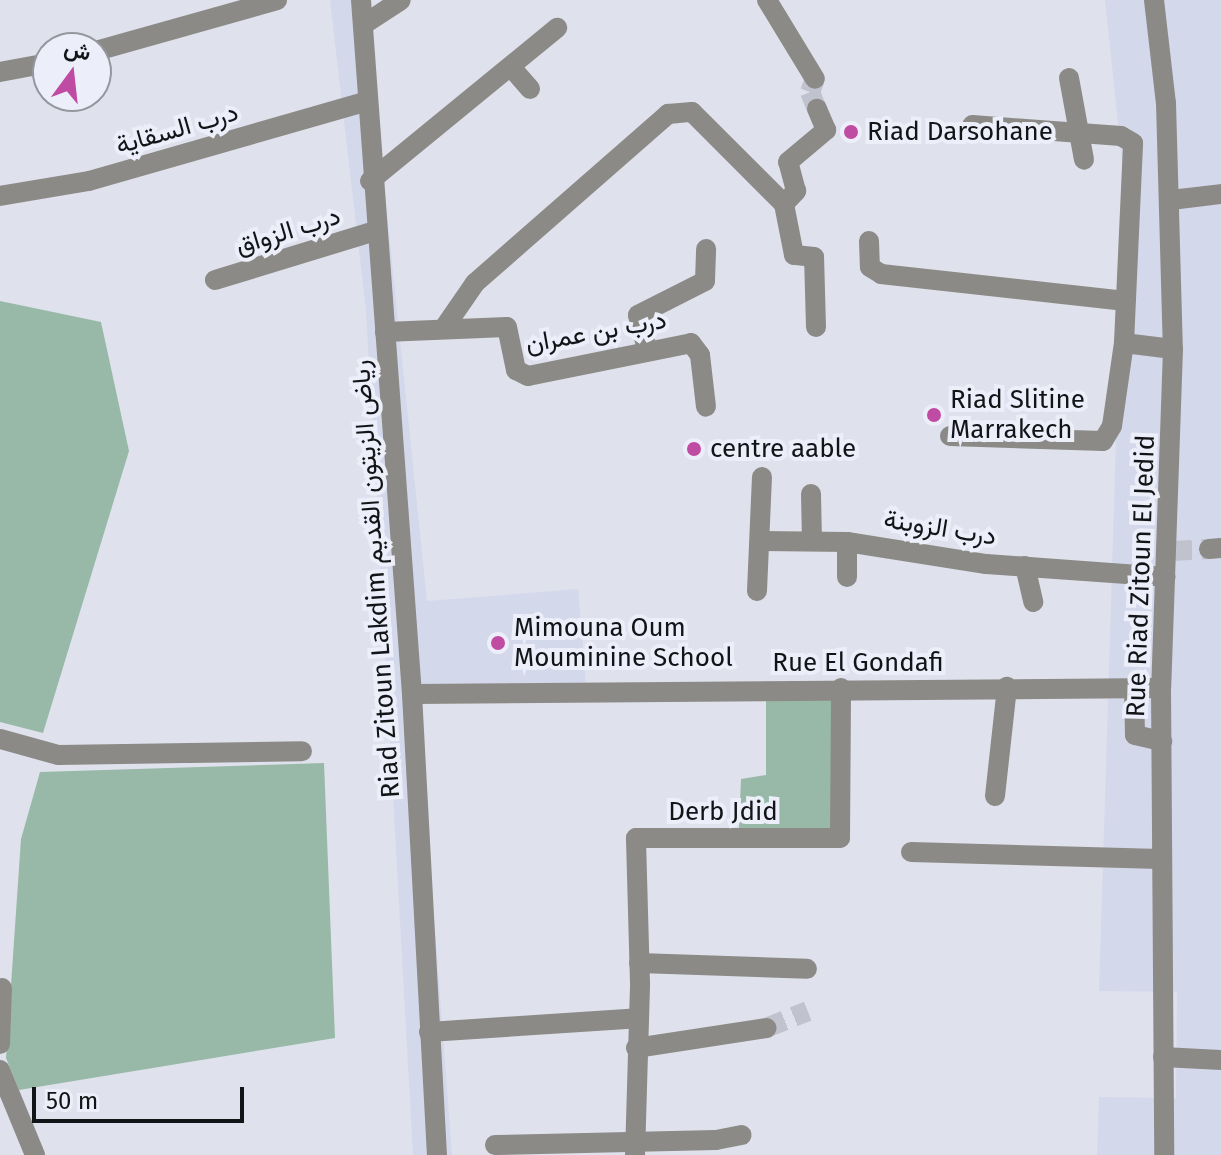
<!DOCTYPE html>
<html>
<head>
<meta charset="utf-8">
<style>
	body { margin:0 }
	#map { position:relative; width:1221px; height:1155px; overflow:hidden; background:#dfe2ed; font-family:"Fira Sans",Vazirmatn,sans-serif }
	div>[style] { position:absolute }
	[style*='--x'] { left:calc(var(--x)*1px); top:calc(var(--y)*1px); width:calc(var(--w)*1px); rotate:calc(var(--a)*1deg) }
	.built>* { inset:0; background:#d4d8eb }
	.green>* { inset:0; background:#98b9a7 }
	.minor-tunnel>* { height:20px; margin-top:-10px; transform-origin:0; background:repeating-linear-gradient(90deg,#c0c3cd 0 20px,transparent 0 30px) }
	.minor>* { height:20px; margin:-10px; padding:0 10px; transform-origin:10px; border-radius:10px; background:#8c8a86 }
	.dots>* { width:22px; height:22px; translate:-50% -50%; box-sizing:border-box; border:4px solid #eceffa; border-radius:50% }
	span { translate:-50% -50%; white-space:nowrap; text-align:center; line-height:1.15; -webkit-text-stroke:8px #eceffa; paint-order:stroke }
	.street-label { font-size:26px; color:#131417 }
	.poi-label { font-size:26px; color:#131417 }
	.left { translate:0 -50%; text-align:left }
	.north { position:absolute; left:32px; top:32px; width:80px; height:80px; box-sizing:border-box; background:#eceffa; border:2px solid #95979f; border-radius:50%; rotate:15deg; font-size:22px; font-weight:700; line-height:32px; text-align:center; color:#131417 }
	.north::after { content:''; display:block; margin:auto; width:28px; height:36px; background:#c04ba2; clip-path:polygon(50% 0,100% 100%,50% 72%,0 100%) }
	.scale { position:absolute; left:32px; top:1087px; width:212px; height:36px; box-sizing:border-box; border:4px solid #131417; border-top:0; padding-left:10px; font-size:24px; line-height:28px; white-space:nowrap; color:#131417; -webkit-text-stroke:6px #eceffa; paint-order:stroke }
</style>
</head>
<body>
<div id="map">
	<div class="built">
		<i style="clip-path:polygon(330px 0,365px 0,427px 601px,578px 589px,586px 684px,417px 689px,452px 1155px,413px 1155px,366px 311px)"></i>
		<i style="clip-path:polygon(1105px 0,1221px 0,1221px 1155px,1097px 1155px,1099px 1097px,1176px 1098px,1177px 992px,1099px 991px,1124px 180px)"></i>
	</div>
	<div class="green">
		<i style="clip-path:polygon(0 301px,101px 322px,129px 451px,43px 733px,0 722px)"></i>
		<i style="clip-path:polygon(839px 692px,833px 831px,739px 828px,741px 779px,766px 775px,766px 694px)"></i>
		<i style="clip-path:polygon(324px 763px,335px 1038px,19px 1090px,6px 1058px,21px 839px,40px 772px)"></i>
	</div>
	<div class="minor-tunnel">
		<i style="--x:815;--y:79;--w:14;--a:111"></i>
		<i style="--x:810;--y:92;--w:18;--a:68"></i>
		<i style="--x:1172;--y:551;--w:37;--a:-3"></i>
		<i style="--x:766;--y:1028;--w:45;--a:-22"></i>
	</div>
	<div class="minor">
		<i style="--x:361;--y:0;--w:696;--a:85.8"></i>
		<i style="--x:412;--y:694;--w:462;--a:86.9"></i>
		<i style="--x:767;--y:0;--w:92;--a:58.7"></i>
		<i style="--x:1154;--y:0;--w:104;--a:83.4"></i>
		<i style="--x:1166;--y:103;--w:246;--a:88.4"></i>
		<i style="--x:1173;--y:349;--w:339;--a:92"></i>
		<i style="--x:1161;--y:688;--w:467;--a:89.6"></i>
		<i style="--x:363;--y:25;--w:45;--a:-33.3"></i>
		<i style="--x:96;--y:51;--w:188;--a:-15.7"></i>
		<i style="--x:511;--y:67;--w:29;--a:49"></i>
		<i style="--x:0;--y:72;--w:49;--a:-10.6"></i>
		<i style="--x:1069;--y:78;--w:83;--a:79.6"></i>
		<i style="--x:370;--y:181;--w:242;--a:-39.3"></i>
		<i style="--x:0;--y:196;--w:90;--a:-9.6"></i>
		<i style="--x:89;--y:181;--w:287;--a:-16"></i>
		<i style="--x:1171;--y:200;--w:50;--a:-6.8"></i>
		<i style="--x:869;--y:241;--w:26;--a:88"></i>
		<i style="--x:870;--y:267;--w:13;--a:32"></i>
		<i style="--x:881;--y:274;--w:246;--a:6.3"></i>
		<i style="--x:215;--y:280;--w:167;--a:-17"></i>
		<i style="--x:816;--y:327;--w:70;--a:-91.6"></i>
		<i style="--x:814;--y:257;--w:20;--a:-174"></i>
		<i style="--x:794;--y:255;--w:52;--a:-101.1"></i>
		<i style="--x:784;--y:204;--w:18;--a:-47"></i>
		<i style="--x:796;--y:191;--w:30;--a:-105"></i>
		<i style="--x:788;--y:162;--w:50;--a:-40.1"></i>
		<i style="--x:826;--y:130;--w:23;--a:-113"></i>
		<i style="--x:444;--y:328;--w:55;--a:-55.4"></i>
		<i style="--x:475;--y:283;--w:257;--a:-41.2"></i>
		<i style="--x:668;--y:114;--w:24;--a:-5"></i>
		<i style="--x:692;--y:112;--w:130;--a:45"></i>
		<i style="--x:385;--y:332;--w:122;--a:-2.3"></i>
		<i style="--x:507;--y:327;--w:44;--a:78.2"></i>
		<i style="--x:516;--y:370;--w:13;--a:27"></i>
		<i style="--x:528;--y:376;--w:166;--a:-11.4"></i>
		<i style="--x:691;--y:343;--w:15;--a:53"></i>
		<i style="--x:700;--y:355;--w:52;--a:83.4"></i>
		<i style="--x:1124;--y:343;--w:49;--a:7"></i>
		<i style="--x:647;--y:349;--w:35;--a:-105"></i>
		<i style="--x:638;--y:315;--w:75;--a:-26.9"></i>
		<i style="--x:705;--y:281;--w:32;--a:-88"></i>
		<i style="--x:950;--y:436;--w:153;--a:1.9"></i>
		<i style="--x:1103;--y:441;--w:17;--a:-59"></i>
		<i style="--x:1112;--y:426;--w:84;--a:-81.8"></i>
		<i style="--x:1124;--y:343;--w:200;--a:-87.4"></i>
		<i style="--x:1133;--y:143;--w:14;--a:-150"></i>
		<i style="--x:1121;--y:136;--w:149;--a:-175.8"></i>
		<i style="--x:811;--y:494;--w:47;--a:88.8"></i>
		<i style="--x:760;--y:541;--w:87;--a:0.7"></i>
		<i style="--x:847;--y:542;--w:141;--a:9"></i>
		<i style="--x:986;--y:564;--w:180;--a:4.1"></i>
		<i style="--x:847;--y:542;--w:35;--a:90"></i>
		<i style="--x:1209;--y:549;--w:12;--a:-5"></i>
		<i style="--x:1025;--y:566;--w:37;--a:77"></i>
		<i style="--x:757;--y:591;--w:114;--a:-87.5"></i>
		<i style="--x:1134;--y:687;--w:48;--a:88.8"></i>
		<i style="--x:1135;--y:735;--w:28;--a:13"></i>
		<i style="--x:412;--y:694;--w:749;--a:-0.46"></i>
		<i style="--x:0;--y:739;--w:60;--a:15.4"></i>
		<i style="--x:58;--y:755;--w:244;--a:-0.9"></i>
		<i style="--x:995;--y:796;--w:110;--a:-83.7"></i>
		<i style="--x:911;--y:852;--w:249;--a:1.6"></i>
		<i style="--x:639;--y:963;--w:168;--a:2"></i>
		<i style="--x:429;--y:1032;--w:209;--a:-3.8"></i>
		<i style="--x:0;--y:1044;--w:56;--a:-88"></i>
		<i style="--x:636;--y:1048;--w:132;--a:-8.7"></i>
		<i style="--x:1163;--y:1057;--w:58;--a:3"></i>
		<i style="--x:0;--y:1070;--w:92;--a:67.6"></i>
		<i style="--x:495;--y:1145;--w:221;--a:-1.3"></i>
		<i style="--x:716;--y:1140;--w:26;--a:-11"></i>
		<i style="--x:635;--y:1155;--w:172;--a:-88.3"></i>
		<i style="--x:640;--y:983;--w:145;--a:-91.6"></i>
		<i style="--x:636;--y:838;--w:204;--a:0"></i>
		<i style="--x:840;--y:838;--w:150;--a:-89.6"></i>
	</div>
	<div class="dots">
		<i style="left:851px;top:132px;background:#c04ba2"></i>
		<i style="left:934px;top:415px;background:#c04ba2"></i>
		<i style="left:694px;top:449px;background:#c04ba2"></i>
		<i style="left:498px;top:643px;background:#c04ba2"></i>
	</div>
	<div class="street-label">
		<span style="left:177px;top:129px;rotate:-16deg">درب السقاية</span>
		<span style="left:288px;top:231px;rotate:-17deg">درب الزواق</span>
		<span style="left:596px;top:332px;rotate:-10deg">درب بن عمران</span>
		<span style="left:940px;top:528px;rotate:9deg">درب الزوبنة</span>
		<span style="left:1141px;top:576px;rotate:-88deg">Rue Riad Zitoun El Jedid</span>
		<span style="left:376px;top:579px;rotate:-94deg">Riad Zitoun Lakdim رياض الزيتون القديم</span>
		<span style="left:858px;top:663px">Rue El Gondafi</span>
		<span style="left:723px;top:812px">Derb Jdid</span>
	</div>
	<div class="poi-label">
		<span class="left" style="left:867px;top:132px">Riad Darsohane</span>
		<span class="left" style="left:950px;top:415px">Riad Slitine<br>Marrakech</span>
		<span class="left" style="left:710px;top:449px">centre aable</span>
		<span class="left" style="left:514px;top:643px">Mimouna Oum<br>Mouminine School</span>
	</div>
	<div class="north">ش</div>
	<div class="scale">50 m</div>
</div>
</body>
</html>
